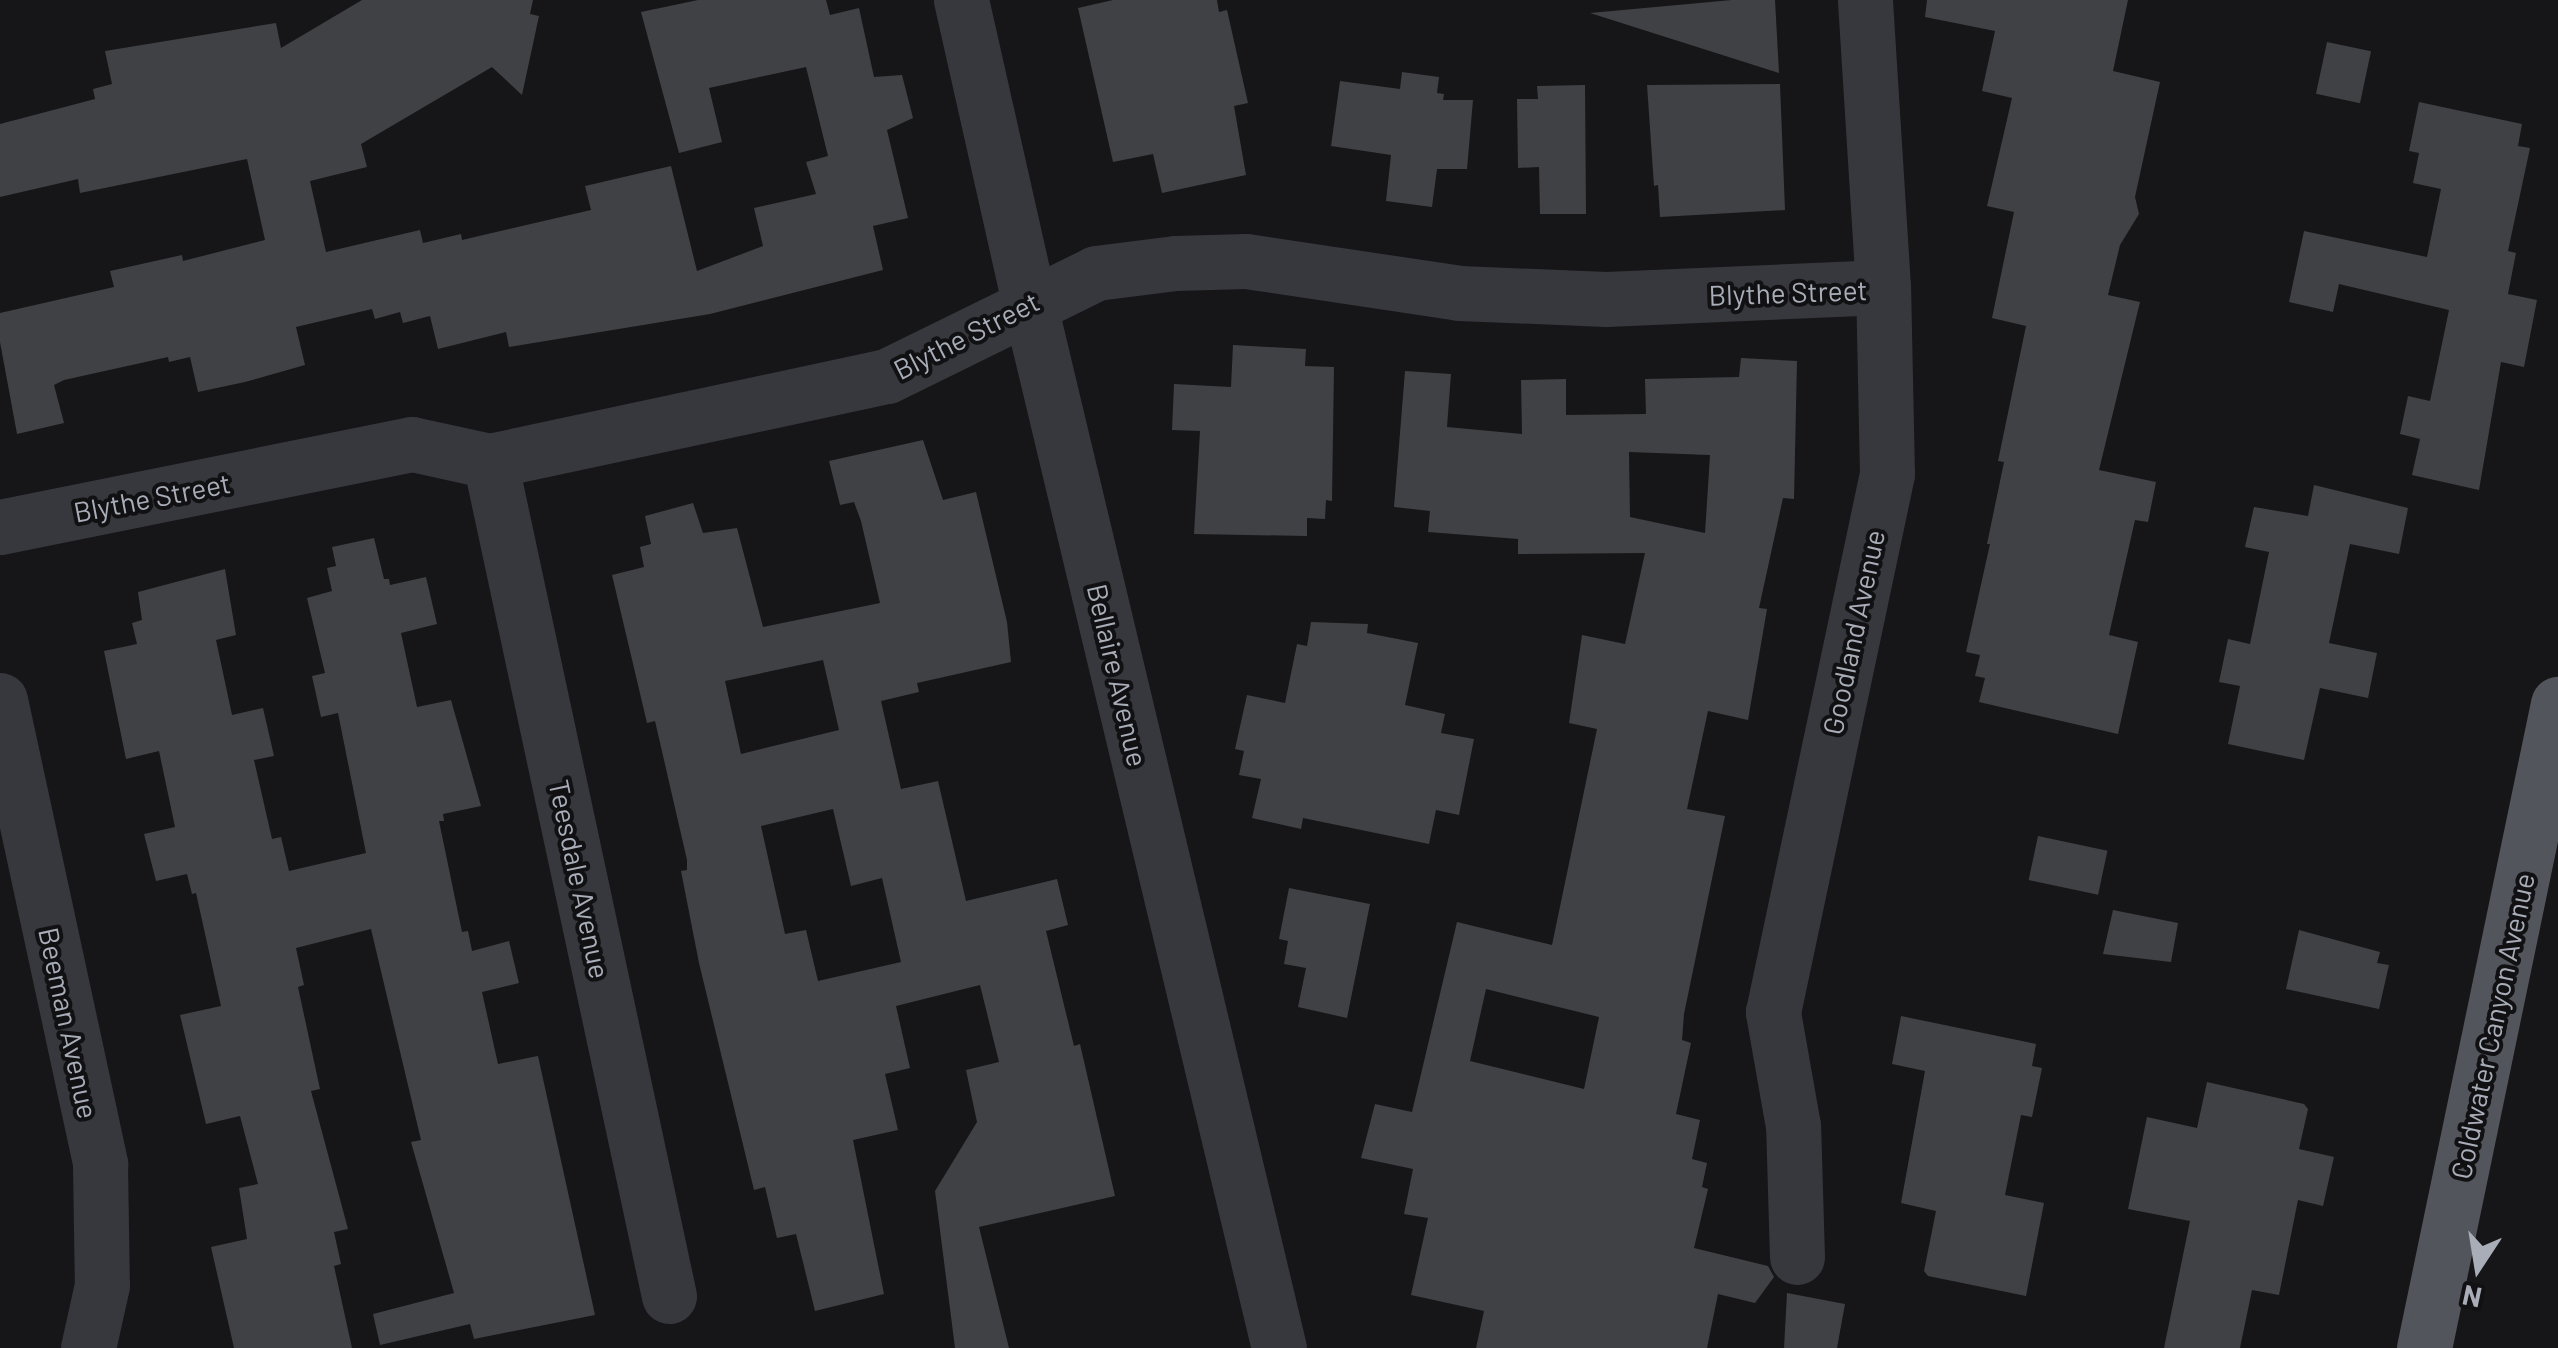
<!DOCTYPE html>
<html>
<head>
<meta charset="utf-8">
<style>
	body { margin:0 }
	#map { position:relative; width:2558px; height:1348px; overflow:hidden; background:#161618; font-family:Barlow,sans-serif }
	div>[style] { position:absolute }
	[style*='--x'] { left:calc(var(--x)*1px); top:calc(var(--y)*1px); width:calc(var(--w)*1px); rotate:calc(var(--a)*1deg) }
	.building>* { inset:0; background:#404145; transform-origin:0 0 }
	.minor>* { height:55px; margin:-27.5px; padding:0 27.5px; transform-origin:27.5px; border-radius:27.5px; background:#37383d }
	.major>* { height:55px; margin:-27.5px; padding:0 27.5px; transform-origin:27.5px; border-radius:27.5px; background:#53555c }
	span { translate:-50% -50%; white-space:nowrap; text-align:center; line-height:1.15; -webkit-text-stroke:8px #111113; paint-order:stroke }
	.street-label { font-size:28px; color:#a8adb8 }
	.north { position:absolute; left:2428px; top:1218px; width:100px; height:100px; -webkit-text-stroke:8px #111113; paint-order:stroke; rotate:192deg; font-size:28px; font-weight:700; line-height:40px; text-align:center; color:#a8adb8 }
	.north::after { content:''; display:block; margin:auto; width:35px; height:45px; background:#a8adb8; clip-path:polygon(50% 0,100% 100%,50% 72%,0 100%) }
</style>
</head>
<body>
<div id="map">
	<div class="building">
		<i style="clip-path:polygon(362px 0,533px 0,530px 14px,539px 16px,522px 95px,492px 67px,361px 144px,367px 167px,310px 181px,326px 252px,420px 230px,423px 243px,461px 234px,462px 240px,591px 210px,585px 186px,671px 166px,697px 271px,763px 246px,754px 208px,816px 194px,806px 162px,828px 156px,806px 67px,709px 88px,722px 142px,679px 153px,641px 12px,698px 0,826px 0,830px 15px,859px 8px,874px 77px,902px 75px,913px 118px,887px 130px,908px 218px,873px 226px,883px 270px,710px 314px,509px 347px,506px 332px,438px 349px,430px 316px,403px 323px,400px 312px,375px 319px,372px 309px,296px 327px,305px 365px,245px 382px,198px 392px,190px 357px,169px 362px,168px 357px,64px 380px,54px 385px,64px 423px,17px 434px,0 342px,0 313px,114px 287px,110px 271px,182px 255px,183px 261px,265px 240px,247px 159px,80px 193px,78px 179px,0 197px,0 124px,95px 99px,93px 89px,112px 84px,105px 51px,276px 23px,281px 48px)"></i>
		<i style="clip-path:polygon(1113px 0,1217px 0,1219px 12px,1227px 10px,1248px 103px,1234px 106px,1246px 175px,1162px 193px,1153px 154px,1113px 162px,1078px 8px)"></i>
		<i style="clip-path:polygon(1732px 0,1775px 0,1779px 73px,1590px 13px)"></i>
		<i style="clip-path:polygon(1927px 0,2128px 0,2113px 71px,2160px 82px,2135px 197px,2139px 214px,2120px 245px,2108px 295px,2140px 302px,2099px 470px,2156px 482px,2148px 522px,2135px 520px,2109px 635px,2138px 642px,2118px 734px,1979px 702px,1985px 678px,1975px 676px,1980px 655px,1966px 652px,1990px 544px,1987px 544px,2004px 462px,1998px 461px,2026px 326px,1992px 318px,2014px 212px,1987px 206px,2012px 98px,1982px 91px,1995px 31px,1925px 17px)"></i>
		<i style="left:2327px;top:42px;width:45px;height:53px;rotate:12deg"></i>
		<i style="clip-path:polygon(1402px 72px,1439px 77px,1437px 93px,1444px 94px,1443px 100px,1473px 100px,1467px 169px,1437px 169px,1432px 207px,1386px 201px,1391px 155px,1331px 146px,1340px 81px,1400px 89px)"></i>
		<i style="clip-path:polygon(1780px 84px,1785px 210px,1660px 217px,1658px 185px,1654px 186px,1647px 85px)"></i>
		<i style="clip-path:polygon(1585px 85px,1586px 214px,1540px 214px,1539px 167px,1518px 168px,1517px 99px,1538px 99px,1537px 86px)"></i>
		<i style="clip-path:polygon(2419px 102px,2522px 124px,2518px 146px,2530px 148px,2508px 251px,2516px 253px,2508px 294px,2537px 300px,2524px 367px,2501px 362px,2479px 490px,2412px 475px,2420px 439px,2400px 434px,2408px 396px,2430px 401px,2449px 310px,2339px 284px,2333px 312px,2289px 302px,2304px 231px,2427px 257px,2441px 189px,2413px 183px,2419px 153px,2409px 151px)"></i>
		<i style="clip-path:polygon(1233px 345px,1306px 349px,1305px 366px,1334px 367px,1332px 501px,1326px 500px,1325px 519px,1307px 518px,1307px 536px,1194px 534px,1200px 431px,1172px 430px,1174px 384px,1231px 387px)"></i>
		<i style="clip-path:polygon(evenodd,1741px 358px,1797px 361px,1794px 499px,1783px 498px,1759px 608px,1767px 609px,1748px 720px,1708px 711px,1687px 809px,1725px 816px,1684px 1014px,1682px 1040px,1691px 1043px,1676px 1114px,1700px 1120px,1692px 1159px,1707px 1163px,1702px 1187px,1708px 1189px,1694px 1248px,1768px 1266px,1774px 1277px,1755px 1303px,1718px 1294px,1707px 1348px,1476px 1348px,1484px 1311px,1411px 1295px,1428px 1218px,1404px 1214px,1413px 1169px,1361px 1158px,1375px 1104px,1412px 1112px,1457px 922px,1552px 945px,1597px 729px,1569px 723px,1582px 635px,1625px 644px,1645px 553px,1518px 554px,1518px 539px,1428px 532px,1430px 511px,1394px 507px,1405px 371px,1451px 374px,1447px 427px,1522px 434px,1521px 380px,1566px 379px,1566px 415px,1646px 414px,1645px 379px,1739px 377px,1741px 358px,1629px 452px,1710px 455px,1705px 533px,1630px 517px,1629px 452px,1741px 358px,1486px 989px,1599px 1017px,1584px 1089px,1470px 1061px,1486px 989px)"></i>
		<i style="clip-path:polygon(evenodd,923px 440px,943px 500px,976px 492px,1007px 622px,1011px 662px,917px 683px,919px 692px,881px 701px,901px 789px,938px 781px,966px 901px,1057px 879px,1068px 925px,1046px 931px,1074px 1046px,1080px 1044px,1115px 1196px,979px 1227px,1009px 1348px,955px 1348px,935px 1191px,977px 1122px,966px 1070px,999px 1062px,980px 985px,896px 1006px,910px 1068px,885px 1074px,898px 1130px,853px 1140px,884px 1294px,815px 1311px,796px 1234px,777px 1238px,765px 1187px,754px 1190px,699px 963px,681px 871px,687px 870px,687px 860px,655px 721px,647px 723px,612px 575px,644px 567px,640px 547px,651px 544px,645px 516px,693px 503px,703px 533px,737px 528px,763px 627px,880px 603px,861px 521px,854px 502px,840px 505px,829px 461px,923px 440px,823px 660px,839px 730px,741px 754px,725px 681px,823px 660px,923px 440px,833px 809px,851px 886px,882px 878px,901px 962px,818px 981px,806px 930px,785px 934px,761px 826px,833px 809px)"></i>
		<i style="clip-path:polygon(2314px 485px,2408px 508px,2399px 554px,2350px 544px,2329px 643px,2377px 653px,2368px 698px,2320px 688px,2304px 760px,2228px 744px,2240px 686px,2219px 682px,2228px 639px,2250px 644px,2269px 552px,2245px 547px,2254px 507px,2308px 516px)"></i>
		<i style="clip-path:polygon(374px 538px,384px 579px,389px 579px,390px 585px,426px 577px,437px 624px,401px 633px,417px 707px,451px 700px,481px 806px,443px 814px,444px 821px,439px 821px,462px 932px,468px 931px,472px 951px,509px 941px,519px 983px,482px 992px,498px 1064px,538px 1056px,595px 1315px,474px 1339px,470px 1324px,380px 1345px,373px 1314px,454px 1293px,411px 1142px,421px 1140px,371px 929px,296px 948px,304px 985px,298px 987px,320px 1089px,311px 1091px,348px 1229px,334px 1232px,341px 1264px,334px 1266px,352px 1348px,234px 1348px,211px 1247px,247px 1239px,239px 1188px,258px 1184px,240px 1116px,206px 1124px,180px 1015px,221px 1006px,196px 893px,192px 894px,187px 874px,156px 881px,144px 834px,175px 827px,159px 751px,126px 759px,104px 651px,137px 644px,132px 623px,142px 620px,138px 592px,225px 569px,236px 635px,216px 640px,232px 715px,263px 708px,274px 756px,254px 760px,272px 839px,281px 837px,289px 871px,366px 853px,338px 713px,321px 717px,312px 676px,325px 673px,307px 598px,332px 591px,327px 568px,336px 566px,332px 547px)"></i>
		<i style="clip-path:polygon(1311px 622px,1368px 624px,1367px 633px,1418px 643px,1405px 705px,1445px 714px,1441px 733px,1474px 739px,1459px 815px,1436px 810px,1429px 844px,1303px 818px,1301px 829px,1252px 818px,1261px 779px,1239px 775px,1244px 751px,1235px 749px,1247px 695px,1285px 703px,1297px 644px,1307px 646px)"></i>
		<i style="left:2038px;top:836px;width:71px;height:45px;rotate:12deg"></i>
		<i style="clip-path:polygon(1289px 888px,1370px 904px,1347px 1018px,1298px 1007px,1306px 968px,1284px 964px,1288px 941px,1279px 939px)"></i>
		<i style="clip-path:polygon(2113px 910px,2178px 923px,2171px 962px,2103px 954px)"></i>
		<i style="clip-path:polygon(2299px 930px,2380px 952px,2377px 963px,2389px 965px,2379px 1009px,2286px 989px)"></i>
		<i style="clip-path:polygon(1901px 1016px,2036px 1044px,2032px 1066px,2042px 1068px,2032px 1117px,2021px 1115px,2005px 1195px,2044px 1203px,2026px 1296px,1928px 1276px,1924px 1271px,1936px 1211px,1901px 1203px,1925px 1071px,1892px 1064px)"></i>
		<i style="clip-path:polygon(2207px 1082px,2304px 1104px,2308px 1109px,2299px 1149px,2334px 1157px,2323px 1206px,2298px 1200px,2279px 1295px,2252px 1290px,2240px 1348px,2164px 1348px,2190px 1221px,2128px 1209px,2147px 1117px,2197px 1128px)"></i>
		<i style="clip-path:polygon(1787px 1293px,1845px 1304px,1837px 1348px,1784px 1348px)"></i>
	</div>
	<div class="minor">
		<i style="--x:961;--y:0;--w:310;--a:77.3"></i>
		<i style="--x:1029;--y:302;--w:1075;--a:76.56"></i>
		<i style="--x:490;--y:461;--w:854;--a:77.9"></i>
		<i style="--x:0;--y:527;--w:420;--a:-11.4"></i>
		<i style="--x:412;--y:444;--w:80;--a:12.3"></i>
		<i style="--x:490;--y:461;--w:406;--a:-12.1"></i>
		<i style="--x:887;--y:376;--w:233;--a:-26.2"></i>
		<i style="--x:1096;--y:273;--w:80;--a:-7.2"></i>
		<i style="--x:1175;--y:263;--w:71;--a:-1.6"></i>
		<i style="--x:1246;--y:261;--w:215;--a:8.5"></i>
		<i style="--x:1459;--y:293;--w:147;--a:2.3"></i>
		<i style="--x:1606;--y:299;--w:277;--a:-2.5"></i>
		<i style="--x:0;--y:700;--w:475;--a:77.8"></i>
		<i style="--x:100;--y:1164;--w:121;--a:89.1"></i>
		<i style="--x:102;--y:1285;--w:65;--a:102.5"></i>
		<i style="--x:1797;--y:1257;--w:131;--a:-91.7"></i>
		<i style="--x:1793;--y:1126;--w:116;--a:-100"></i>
		<i style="--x:1773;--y:1012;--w:550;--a:-78.04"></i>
		<i style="--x:1887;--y:474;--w:187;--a:-91.2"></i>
		<i style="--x:1883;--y:287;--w:288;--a:-93.6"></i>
	</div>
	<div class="major">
		<i style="--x:2424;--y:1348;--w:658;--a:-78.25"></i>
	</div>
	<div class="street-label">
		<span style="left:1788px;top:292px;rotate:-2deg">Blythe Street</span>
		<span style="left:966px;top:335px;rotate:-27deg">Blythe Street</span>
		<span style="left:152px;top:497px;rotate:-11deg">Blythe Street</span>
		<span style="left:1853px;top:632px;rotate:-78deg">Goodland Avenue</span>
		<span style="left:1118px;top:675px;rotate:77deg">Bellaire Avenue</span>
		<span style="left:580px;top:879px;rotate:78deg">Teesdale Avenue</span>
		<span style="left:69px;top:1023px;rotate:78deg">Beeman Avenue</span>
		<span style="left:2492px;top:1026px;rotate:-78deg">Coldwater Canyon Avenue</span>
	</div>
	<div class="north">N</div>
</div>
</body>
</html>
